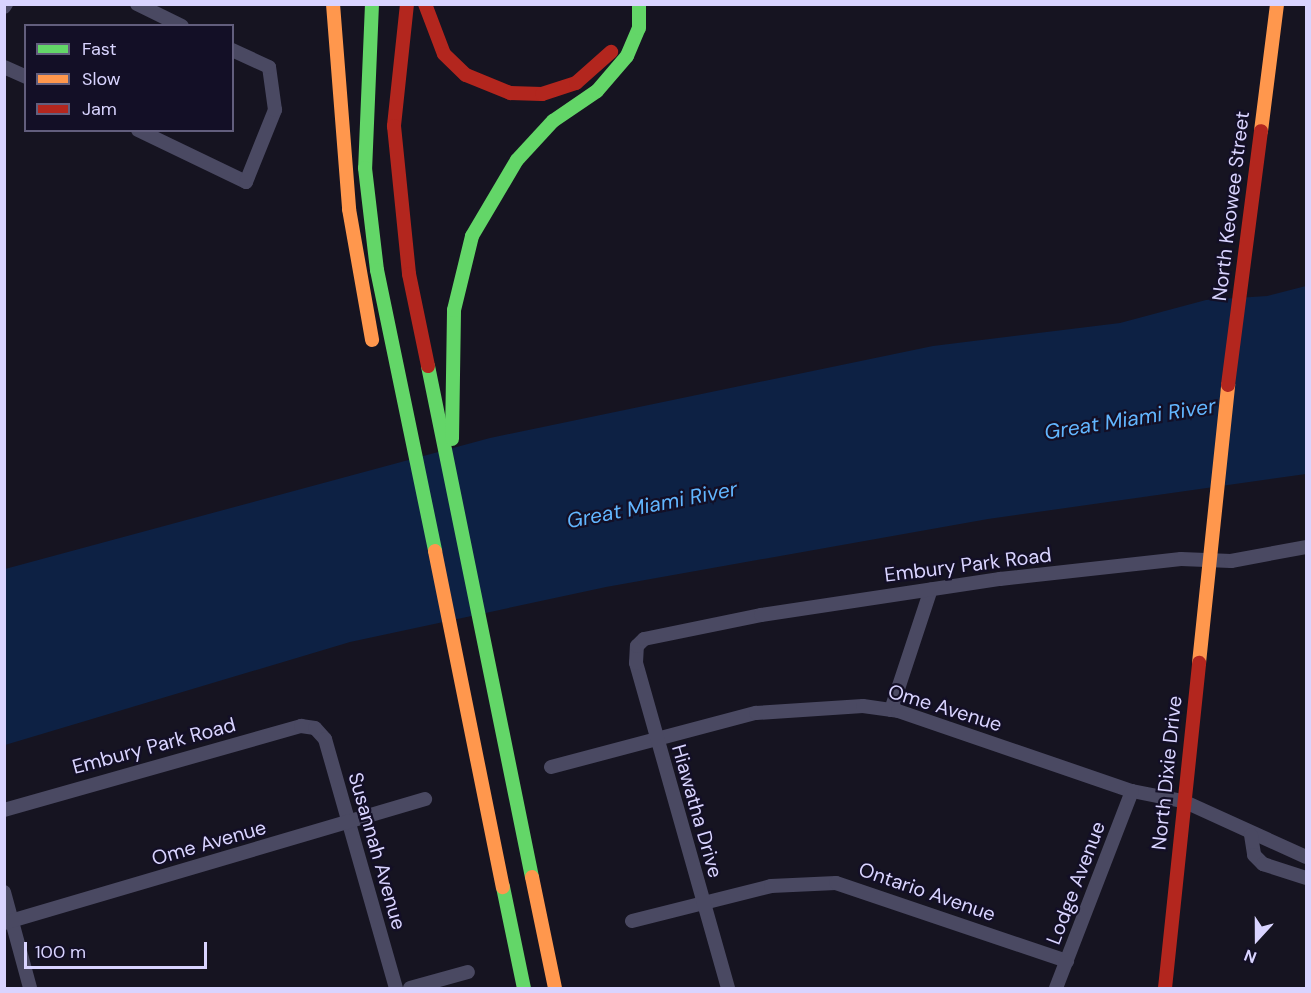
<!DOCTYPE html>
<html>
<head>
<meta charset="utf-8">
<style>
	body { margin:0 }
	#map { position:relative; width:1311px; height:993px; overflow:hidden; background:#161421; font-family:"DM Sans",sans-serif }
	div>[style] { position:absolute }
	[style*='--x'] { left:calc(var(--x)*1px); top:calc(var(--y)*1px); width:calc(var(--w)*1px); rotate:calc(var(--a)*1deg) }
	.water>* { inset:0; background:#0d2144 }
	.street>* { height:14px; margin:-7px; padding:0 7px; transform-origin:7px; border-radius:7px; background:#4a4962 }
	.fast>* { height:14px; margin:-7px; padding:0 7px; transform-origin:7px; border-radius:7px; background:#63d668 }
	.slow>* { height:14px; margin:-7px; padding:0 7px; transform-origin:7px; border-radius:7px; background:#ff974d }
	.jam>* { height:14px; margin:-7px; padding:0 7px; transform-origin:7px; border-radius:7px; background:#b3261e }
	span { translate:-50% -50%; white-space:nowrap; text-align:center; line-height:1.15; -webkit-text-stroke:4.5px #130f26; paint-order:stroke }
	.street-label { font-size:20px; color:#d9d4ff }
	.water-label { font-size:21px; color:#62b6ff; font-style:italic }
	.frame { position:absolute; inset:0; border:6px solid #d9d4ff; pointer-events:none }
	.legend { position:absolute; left:24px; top:24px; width:210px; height:108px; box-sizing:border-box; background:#130f26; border:2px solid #625e7d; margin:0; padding:8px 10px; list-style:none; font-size:18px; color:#d9d4ff }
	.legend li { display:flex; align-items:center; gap:12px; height:30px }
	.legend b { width:30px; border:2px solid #625e7d }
	.north { position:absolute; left:1227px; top:909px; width:60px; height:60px; -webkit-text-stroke:4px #130f26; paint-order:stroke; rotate:201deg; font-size:16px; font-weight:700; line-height:24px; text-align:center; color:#d9d4ff }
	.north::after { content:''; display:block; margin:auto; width:21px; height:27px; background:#d9d4ff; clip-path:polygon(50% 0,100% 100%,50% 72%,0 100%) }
	.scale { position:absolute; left:24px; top:942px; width:183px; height:27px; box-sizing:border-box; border:3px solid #d9d4ff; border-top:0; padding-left:8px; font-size:18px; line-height:21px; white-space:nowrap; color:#d9d4ff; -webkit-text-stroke:4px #130f26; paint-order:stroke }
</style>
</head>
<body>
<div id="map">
	<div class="water">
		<i style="clip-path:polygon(1306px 286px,1306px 474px,988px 519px,606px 587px,350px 642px,5px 745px,5px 569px,490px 438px,933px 346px,1120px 323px,1206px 300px,1267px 296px)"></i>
	</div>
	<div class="street">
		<i style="--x:137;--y:4;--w:50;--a:26.1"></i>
		<i style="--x:4;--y:7;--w:4;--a:-56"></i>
		<i style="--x:4;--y:67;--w:24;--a:24"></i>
		<i style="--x:138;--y:130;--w:120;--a:25.7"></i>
		<i style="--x:246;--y:182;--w:78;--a:-68.1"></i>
		<i style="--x:275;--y:110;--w:43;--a:-97.9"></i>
		<i style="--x:269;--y:67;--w:41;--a:-155.3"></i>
		<i style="--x:891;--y:710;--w:127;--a:-71.7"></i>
		<i style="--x:551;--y:767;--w:212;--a:-14.8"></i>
		<i style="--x:756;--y:713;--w:107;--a:-3.7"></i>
		<i style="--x:863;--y:706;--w:35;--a:8"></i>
		<i style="--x:898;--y:711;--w:247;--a:18.9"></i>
		<i style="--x:1132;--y:791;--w:52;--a:11.1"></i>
		<i style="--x:1183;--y:801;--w:135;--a:24.5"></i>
		<i style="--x:4;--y:810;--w:309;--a:-15.8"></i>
		<i style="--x:301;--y:726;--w:14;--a:8"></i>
		<i style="--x:315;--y:728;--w:15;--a:48"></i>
		<i style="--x:325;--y:739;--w:259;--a:74.1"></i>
		<i style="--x:1251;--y:835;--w:20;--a:81"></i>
		<i style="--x:1254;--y:855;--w:13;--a:45"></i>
		<i style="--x:1263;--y:864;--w:45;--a:18"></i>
		<i style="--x:4;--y:892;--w:99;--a:74.8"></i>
		<i style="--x:632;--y:921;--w:143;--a:-14.1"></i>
		<i style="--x:771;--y:886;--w:65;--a:-2.6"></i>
		<i style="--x:836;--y:883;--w:244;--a:18.7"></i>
		<i style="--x:4;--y:923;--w:439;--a:-16.4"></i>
		<i style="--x:410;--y:988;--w:60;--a:-15.4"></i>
		<i style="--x:728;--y:988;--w:338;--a:-105.8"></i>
		<i style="--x:636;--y:663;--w:17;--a:-87"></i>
		<i style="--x:637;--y:646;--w:10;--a:-45"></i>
		<i style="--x:644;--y:639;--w:119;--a:-11.6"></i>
		<i style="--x:761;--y:615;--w:242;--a:-8.6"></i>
		<i style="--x:1000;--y:579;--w:182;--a:-6.3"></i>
		<i style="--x:1181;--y:559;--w:50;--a:2.3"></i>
		<i style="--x:1231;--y:561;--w:76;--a:-10.6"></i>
		<i style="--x:1056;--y:988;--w:211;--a:-68.9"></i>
	</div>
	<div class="fast">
		<i style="--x:372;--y:4;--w:164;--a:92.4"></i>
		<i style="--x:365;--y:168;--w:103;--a:83.3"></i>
		<i style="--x:377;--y:270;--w:287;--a:78.3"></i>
		<i style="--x:428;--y:366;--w:521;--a:78.5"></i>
		<i style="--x:452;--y:439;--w:129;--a:-89.1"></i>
		<i style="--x:454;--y:310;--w:76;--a:-76.3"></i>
		<i style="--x:472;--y:236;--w:88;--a:-59.4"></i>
		<i style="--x:517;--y:160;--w:53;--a:-47.3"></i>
		<i style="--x:553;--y:121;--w:53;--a:-34.3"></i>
		<i style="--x:597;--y:91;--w:46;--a:-49.4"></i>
		<i style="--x:627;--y:56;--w:30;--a:-67"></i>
		<i style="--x:639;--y:28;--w:24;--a:-90"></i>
		<i style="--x:503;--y:887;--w:103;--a:78.3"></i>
	</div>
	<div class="slow">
		<i style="--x:333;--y:4;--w:206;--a:85.5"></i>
		<i style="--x:349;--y:209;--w:133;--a:80"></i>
		<i style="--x:1261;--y:131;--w:128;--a:-82.8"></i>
		<i style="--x:435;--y:551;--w:343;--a:78.6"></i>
		<i style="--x:1199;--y:663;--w:280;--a:-84"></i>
		<i style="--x:532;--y:877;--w:113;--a:78.3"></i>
	</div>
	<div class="jam">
		<i style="--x:407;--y:4;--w:123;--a:96.1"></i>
		<i style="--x:394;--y:126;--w:149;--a:84.2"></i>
		<i style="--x:409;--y:274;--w:94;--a:78.3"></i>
		<i style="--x:425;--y:4;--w:53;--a:69.2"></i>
		<i style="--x:444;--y:54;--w:30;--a:44"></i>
		<i style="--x:466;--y:75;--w:48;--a:22.2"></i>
		<i style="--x:510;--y:93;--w:32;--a:2"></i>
		<i style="--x:542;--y:94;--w:36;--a:-18"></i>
		<i style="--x:576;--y:83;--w:47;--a:-41.5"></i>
		<i style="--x:1228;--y:385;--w:256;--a:-82.6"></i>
		<i style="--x:1165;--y:988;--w:327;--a:-84"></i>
	</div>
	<div class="street-label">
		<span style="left:1231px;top:206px;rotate:-83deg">North Keowee Street</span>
		<span style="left:968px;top:565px;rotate:-7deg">Embury Park Road</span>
		<span style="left:945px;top:708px;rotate:17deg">Ome Avenue</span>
		<span style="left:154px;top:746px;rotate:-15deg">Embury Park Road</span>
		<span style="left:1167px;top:773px;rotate:-84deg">North Dixie Drive</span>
		<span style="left:697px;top:811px;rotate:74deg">Hiawatha Drive</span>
		<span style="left:209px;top:843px;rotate:-16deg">Ome Avenue</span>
		<span style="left:377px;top:851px;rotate:74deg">Susannah Avenue</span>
		<span style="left:1076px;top:883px;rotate:-69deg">Lodge Avenue</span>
		<span style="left:927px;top:892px;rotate:19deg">Ontario Avenue</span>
	</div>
	<div class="water-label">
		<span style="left:1130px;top:419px;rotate:-9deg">Great Miami River</span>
		<span style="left:652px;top:505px;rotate:-11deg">Great Miami River</span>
	</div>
	<div class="frame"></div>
	<ul class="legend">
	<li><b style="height:8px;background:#63d668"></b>Fast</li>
	<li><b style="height:8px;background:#ff974d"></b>Slow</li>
	<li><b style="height:8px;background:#b3261e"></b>Jam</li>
	</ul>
	<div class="north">N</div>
	<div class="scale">100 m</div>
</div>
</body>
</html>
